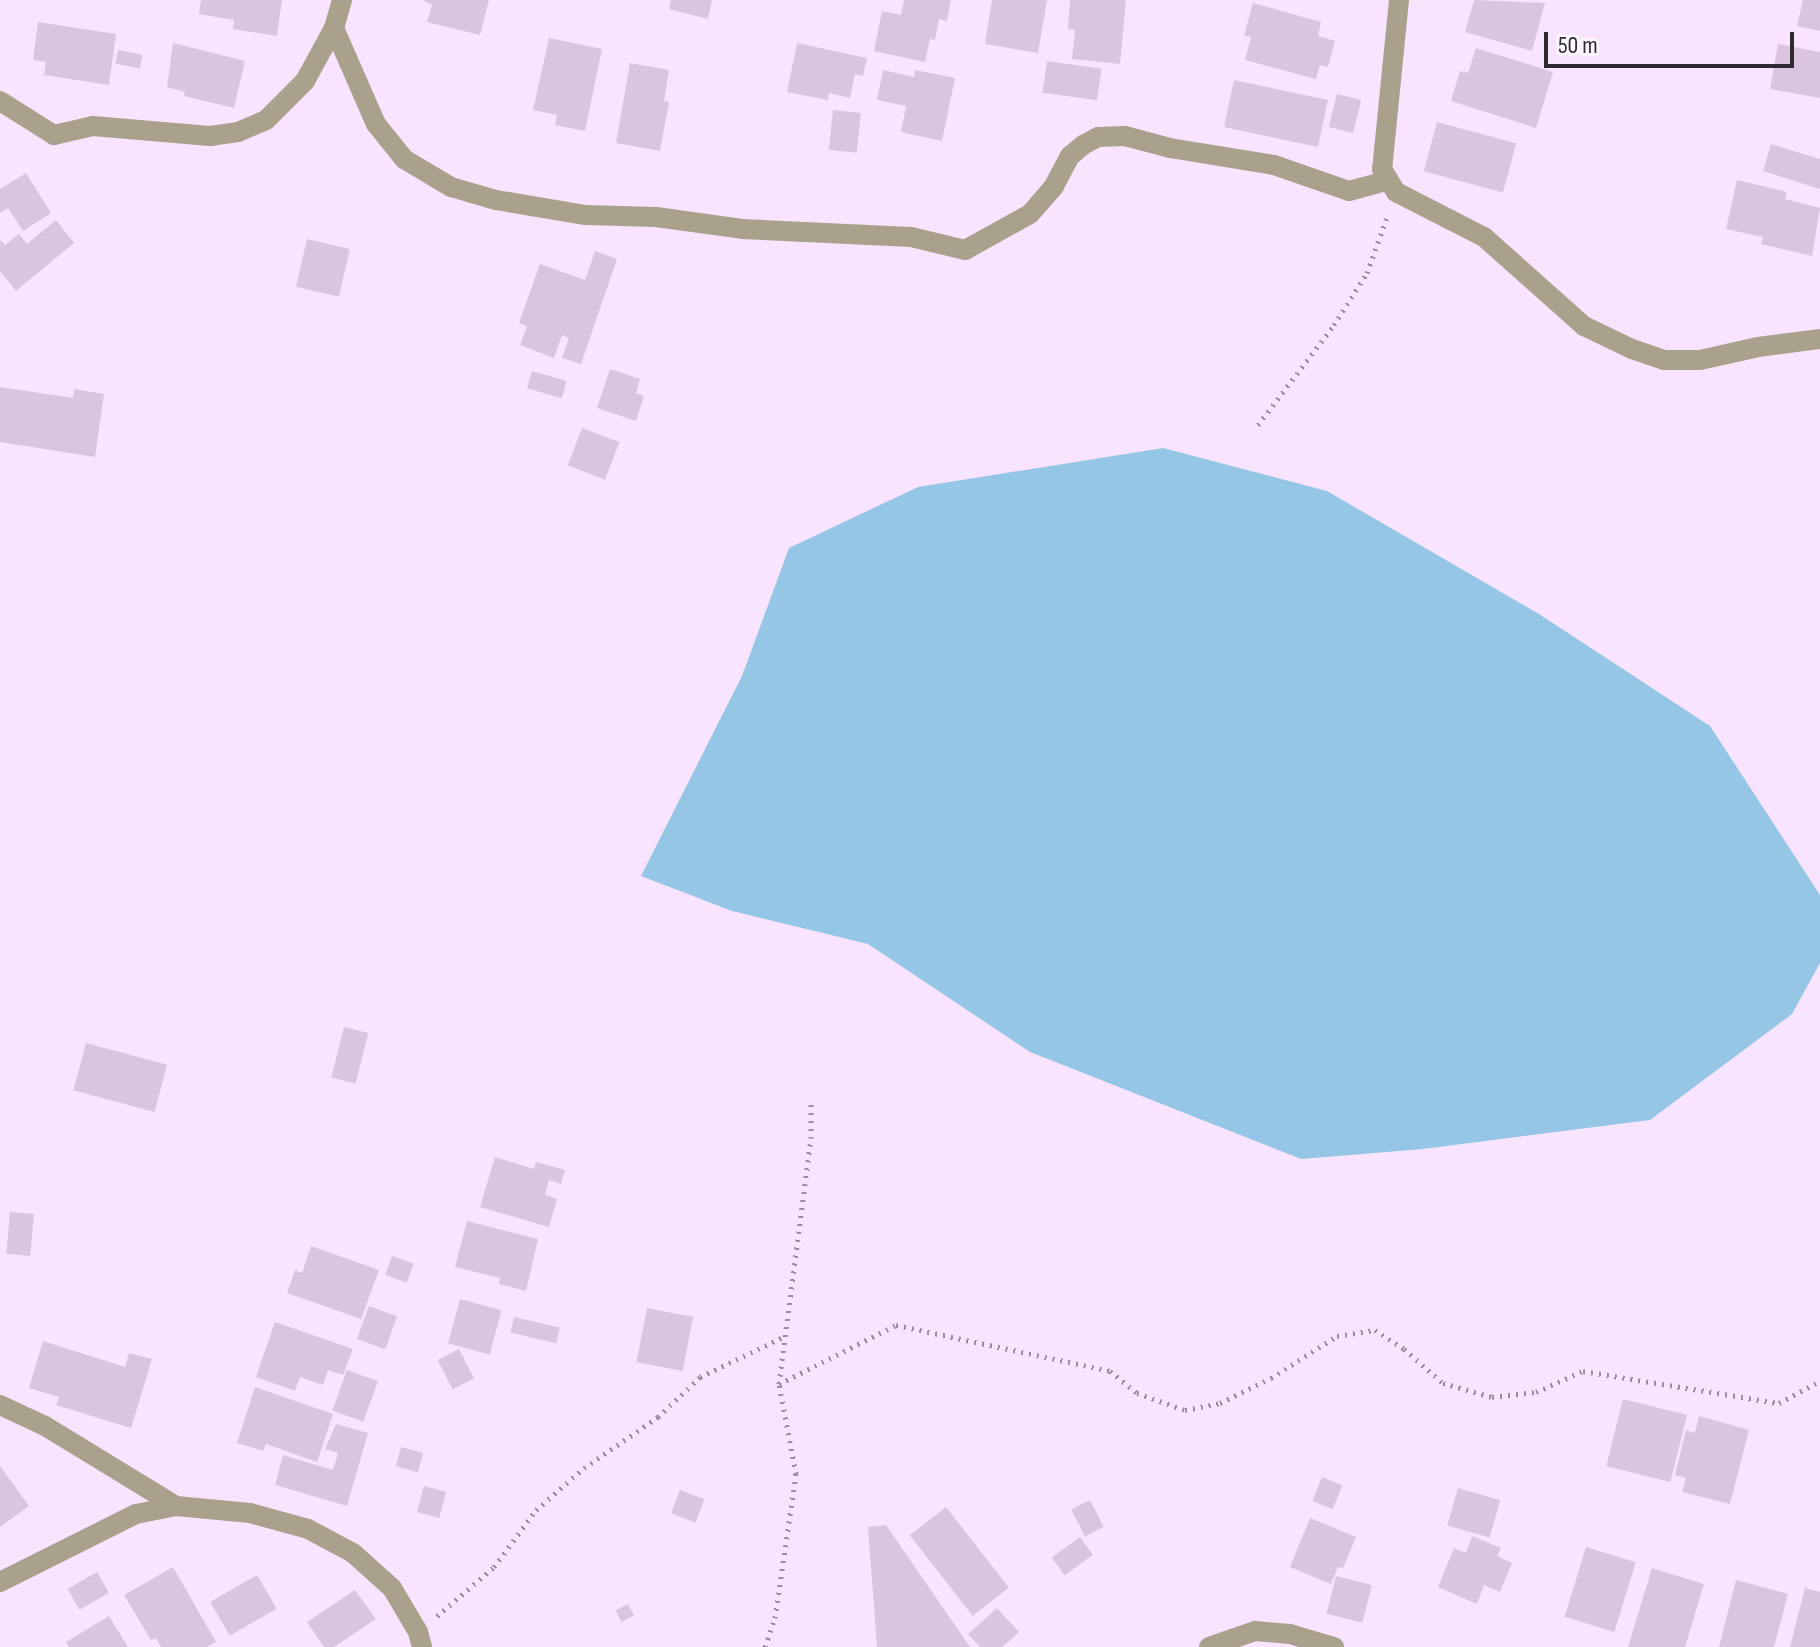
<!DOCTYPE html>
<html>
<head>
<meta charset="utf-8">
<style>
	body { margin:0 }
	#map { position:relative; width:1820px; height:1647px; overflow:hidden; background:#f8e4fe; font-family:"Sofia Sans Condensed",sans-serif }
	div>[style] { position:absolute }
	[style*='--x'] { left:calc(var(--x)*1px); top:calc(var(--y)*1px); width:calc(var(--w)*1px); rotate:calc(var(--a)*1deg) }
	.water>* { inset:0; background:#96c6e5 }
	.building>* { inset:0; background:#d9c5df; transform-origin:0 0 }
	.path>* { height:5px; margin-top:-2.5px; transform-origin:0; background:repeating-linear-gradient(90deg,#9b8da0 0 2px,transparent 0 8px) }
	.street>* { height:20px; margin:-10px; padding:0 10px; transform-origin:10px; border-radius:10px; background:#aaa18d }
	span { translate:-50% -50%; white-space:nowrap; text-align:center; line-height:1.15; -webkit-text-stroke:7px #fbf7fd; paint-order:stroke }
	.scale { position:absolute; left:1544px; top:32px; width:250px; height:36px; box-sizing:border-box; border:4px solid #302932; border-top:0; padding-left:10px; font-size:24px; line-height:28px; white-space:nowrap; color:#302932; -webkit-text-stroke:6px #fbf7fd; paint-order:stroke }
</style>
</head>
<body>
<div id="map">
	<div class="water">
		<i style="clip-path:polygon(1163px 448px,1327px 491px,1539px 614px,1710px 726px,1820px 895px,1820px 963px,1792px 1014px,1650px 1120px,1423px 1149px,1301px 1159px,1030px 1052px,868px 944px,732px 911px,641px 876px,742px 676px,789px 548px,918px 487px)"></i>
	</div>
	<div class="building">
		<i style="clip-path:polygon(201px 0,282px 0,277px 36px,233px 29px,234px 20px,199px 14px)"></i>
		<i style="clip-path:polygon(422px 0,489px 0,480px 35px,427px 22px,432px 5px)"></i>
		<i style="clip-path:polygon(671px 0,712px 0,708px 19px,669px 9px)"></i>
		<i style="clip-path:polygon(904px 0,951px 0,947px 21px,939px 19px,935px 40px,930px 39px,925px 62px,874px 51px,882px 11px,901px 15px)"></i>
		<i style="clip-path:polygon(992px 0,1047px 0,1038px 53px,985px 44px)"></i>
		<i style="clip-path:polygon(1070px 0,1126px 0,1120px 64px,1072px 59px,1075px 30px,1068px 29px)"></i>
		<i style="clip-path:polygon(1474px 0,1545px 3px,1532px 51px,1465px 32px)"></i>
		<i style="clip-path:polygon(1803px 0,1820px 0,1820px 31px,1797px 26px)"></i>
		<i style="clip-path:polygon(1253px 3px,1321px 22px,1318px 36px,1335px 41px,1328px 67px,1320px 65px,1316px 79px,1245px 60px,1251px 37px,1244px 36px)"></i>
		<i style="clip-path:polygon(38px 22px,116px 34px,109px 85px,44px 75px,46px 62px,33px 60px)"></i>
		<i style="clip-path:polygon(549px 38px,602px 49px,585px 131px,555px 125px,557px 115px,533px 110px)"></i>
		<i style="clip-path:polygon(173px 43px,245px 61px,234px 108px,184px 96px,185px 92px,167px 87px)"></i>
		<i style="clip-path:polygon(797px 43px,867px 58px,863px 76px,855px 74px,850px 98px,829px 93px,828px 100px,787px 92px)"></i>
		<i style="clip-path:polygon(1778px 44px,1820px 52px,1820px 98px,1770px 89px)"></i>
		<i style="clip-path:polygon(1476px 48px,1553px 72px,1536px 128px,1451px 101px,1460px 71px,1468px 73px)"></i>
		<i style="left:118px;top:50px;width:25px;height:14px;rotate:11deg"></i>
		<i style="left:1047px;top:61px;width:55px;height:32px;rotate:8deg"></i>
		<i style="clip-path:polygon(630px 63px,669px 70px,664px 101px,669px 102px,660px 151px,616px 143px)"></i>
		<i style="clip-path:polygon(883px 70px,914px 77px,915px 70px,955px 78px,942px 141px,901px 132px,906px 106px,877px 100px)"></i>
		<i style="left:1234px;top:80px;width:96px;height:48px;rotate:12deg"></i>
		<i style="left:1337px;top:94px;width:25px;height:34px;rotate:14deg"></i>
		<i style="left:833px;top:110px;width:28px;height:40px;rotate:6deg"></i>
		<i style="left:1437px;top:122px;width:82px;height:51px;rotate:15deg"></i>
		<i style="clip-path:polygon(1771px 144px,1820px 159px,1820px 189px,1763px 171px)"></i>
		<i style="clip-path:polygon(26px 173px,51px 213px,23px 231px,8px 208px,0 213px,0 189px)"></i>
		<i style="clip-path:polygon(1737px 180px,1787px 192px,1785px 199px,1820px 208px,1812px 256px,1761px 244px,1763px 237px,1726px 229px)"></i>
		<i style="clip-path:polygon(56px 220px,74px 243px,16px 291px,0 271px,0 240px,5px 245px,19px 234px,27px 244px)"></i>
		<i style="left:307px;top:239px;width:44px;height:49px;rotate:13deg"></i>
		<i style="clip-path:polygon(595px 251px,617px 259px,581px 364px,562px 358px,569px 338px,562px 335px,554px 358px,520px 345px,527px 326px,519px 323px,540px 264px,585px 280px)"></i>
		<i style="clip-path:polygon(610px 369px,640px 379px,636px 393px,644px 396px,636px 421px,597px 408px)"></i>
		<i style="left:532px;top:371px;width:36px;height:18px;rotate:16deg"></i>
		<i style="clip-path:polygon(0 387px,73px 398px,74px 389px,104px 394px,95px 457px,0 442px)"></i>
		<i style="left:582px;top:428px;width:40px;height:40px;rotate:21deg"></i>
		<i style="left:344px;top:1027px;width:25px;height:52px;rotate:14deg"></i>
		<i style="left:86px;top:1043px;width:84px;height:49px;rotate:15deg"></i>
		<i style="clip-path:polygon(495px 1157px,534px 1169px,536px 1162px,565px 1170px,561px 1184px,549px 1180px,545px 1195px,557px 1199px,549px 1227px,480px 1207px)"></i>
		<i style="left:10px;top:1212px;width:24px;height:42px;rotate:5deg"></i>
		<i style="clip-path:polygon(467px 1221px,538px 1239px,526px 1291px,499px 1284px,500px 1278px,455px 1267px)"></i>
		<i style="clip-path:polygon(311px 1246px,379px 1270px,361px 1319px,287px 1293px,295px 1270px,302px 1273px)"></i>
		<i style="left:392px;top:1256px;width:23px;height:20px;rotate:20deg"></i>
		<i style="left:460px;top:1299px;width:43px;height:46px;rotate:15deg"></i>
		<i style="left:369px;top:1306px;width:30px;height:35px;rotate:20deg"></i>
		<i style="left:647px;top:1308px;width:47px;height:55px;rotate:11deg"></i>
		<i style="left:514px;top:1317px;width:47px;height:16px;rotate:13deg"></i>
		<i style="clip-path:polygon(275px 1322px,353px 1349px,343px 1375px,328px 1370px,323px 1385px,300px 1377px,295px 1391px,256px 1377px)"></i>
		<i style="clip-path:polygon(43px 1341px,125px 1367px,129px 1353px,152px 1359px,131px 1428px,56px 1405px,59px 1397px,29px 1388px)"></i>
		<i style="left:459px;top:1349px;width:33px;height:24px;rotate:63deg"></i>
		<i style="left:347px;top:1370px;width:33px;height:43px;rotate:20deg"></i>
		<i style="clip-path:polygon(255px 1387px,333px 1414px,317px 1462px,266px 1444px,263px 1451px,237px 1443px)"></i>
		<i style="left:1623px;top:1399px;width:66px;height:69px;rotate:14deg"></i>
		<i style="clip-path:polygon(1699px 1416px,1749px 1430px,1730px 1504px,1682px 1492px,1686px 1478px,1675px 1475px,1686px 1430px,1695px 1433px)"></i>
		<i style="clip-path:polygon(336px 1424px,368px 1433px,347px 1506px,275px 1485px,283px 1455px,333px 1470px,338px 1453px,325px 1449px)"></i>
		<i style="left:401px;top:1447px;width:23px;height:20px;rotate:15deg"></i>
		<i style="clip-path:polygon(0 1466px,29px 1506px,0 1527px)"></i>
		<i style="left:1322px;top:1477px;width:22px;height:26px;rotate:22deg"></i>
		<i style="left:424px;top:1486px;width:23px;height:27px;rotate:15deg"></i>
		<i style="left:1458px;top:1488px;width:44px;height:39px;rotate:16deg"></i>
		<i style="left:680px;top:1490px;width:26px;height:25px;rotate:21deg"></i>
		<i style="left:1090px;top:1500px;width:30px;height:21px;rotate:63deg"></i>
		<i style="left:946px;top:1507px;width:102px;height:46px;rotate:52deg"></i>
		<i style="clip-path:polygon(1310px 1518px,1356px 1537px,1343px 1568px,1338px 1567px,1331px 1584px,1290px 1567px)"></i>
		<i style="clip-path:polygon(886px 1525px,970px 1647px,877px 1647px,868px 1527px)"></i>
		<i style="clip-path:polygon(1472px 1536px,1501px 1548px,1497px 1556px,1512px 1563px,1500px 1592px,1484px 1585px,1477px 1604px,1438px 1587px,1454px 1548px,1466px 1553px)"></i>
		<i style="left:1080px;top:1537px;width:22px;height:35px;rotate:54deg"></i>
		<i style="left:1586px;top:1547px;width:52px;height:73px;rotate:17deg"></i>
		<i style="clip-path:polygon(173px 1567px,216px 1642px,207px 1647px,161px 1647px,156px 1638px,151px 1640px,124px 1595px)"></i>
		<i style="clip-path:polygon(1652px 1568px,1704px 1584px,1685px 1647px,1628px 1647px)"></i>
		<i style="left:97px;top:1572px;width:24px;height:34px;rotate:60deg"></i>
		<i style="left:257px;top:1575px;width:39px;height:54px;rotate:60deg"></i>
		<i style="left:1336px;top:1576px;width:37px;height:39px;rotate:14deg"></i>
		<i style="clip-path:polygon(1736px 1580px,1788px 1594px,1774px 1647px,1719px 1647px)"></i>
		<i style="clip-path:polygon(1805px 1588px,1820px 1592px,1820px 1647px,1790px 1647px)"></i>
		<i style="clip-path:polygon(355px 1590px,376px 1619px,334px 1647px,324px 1647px,307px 1622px)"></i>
		<i style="left:628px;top:1604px;width:13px;height:14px;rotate:63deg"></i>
		<i style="clip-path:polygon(997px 1608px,1019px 1632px,1002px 1647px,980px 1647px,968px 1634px)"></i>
		<i style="clip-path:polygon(109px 1616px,128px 1647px,69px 1647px,66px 1642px)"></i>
	</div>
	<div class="path">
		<i style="--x:1258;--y:425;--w:126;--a:-52.8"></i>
		<i style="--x:1334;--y:325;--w:62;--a:-57.6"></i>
		<i style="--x:1367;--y:273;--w:59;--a:-70.3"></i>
		<i style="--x:779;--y:1384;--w:131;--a:-26.8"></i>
		<i style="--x:896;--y:1325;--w:219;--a:12.1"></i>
		<i style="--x:1110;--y:1371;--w:35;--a:39"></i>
		<i style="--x:1137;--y:1393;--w:51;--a:19.5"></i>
		<i style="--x:1185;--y:1410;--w:36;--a:-11"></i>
		<i style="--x:1220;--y:1403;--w:57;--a:-26.1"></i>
		<i style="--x:1271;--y:1378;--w:78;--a:-32.5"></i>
		<i style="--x:1337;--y:1336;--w:38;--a:-9"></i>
		<i style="--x:1375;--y:1330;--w:35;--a:33"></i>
		<i style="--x:1404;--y:1349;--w:52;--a:41.1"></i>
		<i style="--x:1443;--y:1383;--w:51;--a:15.9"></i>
		<i style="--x:1492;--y:1397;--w:44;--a:-6.5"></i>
		<i style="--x:1536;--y:1392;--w:51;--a:-24.1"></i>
		<i style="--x:1583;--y:1371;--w:199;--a:9.3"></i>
		<i style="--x:1779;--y:1403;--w:47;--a:-28.2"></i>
		<i style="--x:437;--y:1616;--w:75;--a:-40.7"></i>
		<i style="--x:494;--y:1567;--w:71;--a:-53.6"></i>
		<i style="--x:536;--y:1510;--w:64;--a:-41.2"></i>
		<i style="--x:584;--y:1468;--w:90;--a:-34.6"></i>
		<i style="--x:658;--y:1417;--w:58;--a:-43.6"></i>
		<i style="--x:700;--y:1377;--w:92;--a:-25.7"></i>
		<i style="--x:765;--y:1647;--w:31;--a:-71"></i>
		<i style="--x:775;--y:1618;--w:146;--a:-81.7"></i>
		<i style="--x:796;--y:1474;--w:92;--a:-100.7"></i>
		<i style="--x:779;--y:1384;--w:248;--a:-82.6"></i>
		<i style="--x:811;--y:1138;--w:35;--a:-90"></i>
	</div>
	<div class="street">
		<i style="--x:1399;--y:0;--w:170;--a:95.7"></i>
		<i style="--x:1382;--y:169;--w:27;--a:59"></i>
		<i style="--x:1396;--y:192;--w:99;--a:27.1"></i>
		<i style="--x:1484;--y:237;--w:134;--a:41.7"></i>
		<i style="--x:1584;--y:326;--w:53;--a:25.6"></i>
		<i style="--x:1632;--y:349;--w:34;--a:19"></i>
		<i style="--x:1664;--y:360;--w:36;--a:0"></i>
		<i style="--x:1700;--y:360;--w:59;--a:-12.6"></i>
		<i style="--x:1758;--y:347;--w:63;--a:-7.4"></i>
		<i style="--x:334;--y:28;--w:105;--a:66.4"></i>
		<i style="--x:376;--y:124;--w:45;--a:51.3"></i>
		<i style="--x:404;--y:159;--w:55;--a:30.8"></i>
		<i style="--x:451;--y:187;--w:47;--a:16.1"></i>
		<i style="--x:496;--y:200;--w:91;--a:9.5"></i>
		<i style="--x:586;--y:215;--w:70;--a:1.6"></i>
		<i style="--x:656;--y:217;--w:87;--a:7.9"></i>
		<i style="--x:742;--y:229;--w:169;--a:2.7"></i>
		<i style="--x:911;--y:237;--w:56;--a:13.5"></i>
		<i style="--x:965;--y:250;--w:74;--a:-29"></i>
		<i style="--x:1030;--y:214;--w:37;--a:-49"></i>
		<i style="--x:1054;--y:186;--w:34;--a:-62"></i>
		<i style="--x:1070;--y:156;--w:17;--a:-40"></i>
		<i style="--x:1083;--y:145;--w:17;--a:-28"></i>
		<i style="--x:1098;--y:137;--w:27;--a:-2"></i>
		<i style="--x:1125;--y:136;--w:47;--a:14.9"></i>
		<i style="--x:1170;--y:148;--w:105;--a:9.3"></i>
		<i style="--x:1274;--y:165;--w:79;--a:19.1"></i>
		<i style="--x:1349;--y:191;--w:38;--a:-15"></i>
		<i style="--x:0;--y:101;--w:64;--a:32.2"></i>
		<i style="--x:54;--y:135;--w:40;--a:-13"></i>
		<i style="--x:93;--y:126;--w:117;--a:4.9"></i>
		<i style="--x:210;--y:136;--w:28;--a:-8"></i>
		<i style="--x:238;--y:132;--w:30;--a:-23"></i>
		<i style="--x:266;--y:120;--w:55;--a:-45"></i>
		<i style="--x:305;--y:81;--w:60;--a:-61.3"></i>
		<i style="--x:334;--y:28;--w:29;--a:-74"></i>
		<i style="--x:0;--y:1405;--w:50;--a:25"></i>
		<i style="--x:45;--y:1426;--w:153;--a:31.4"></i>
		<i style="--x:0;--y:1582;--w:152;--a:-26.6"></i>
		<i style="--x:136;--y:1514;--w:41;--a:-11.3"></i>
		<i style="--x:176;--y:1506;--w:74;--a:5.4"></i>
		<i style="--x:250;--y:1513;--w:60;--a:15.4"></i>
		<i style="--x:308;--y:1529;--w:51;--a:28.1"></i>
		<i style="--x:353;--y:1553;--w:52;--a:41.9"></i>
		<i style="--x:392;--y:1588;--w:51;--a:59.4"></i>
		<i style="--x:418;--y:1632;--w:16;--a:75"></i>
		<i style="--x:1209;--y:1647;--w:49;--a:-19.2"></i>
		<i style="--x:1255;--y:1631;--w:35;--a:5"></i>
		<i style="--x:1290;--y:1634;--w:46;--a:16.5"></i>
	</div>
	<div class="scale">50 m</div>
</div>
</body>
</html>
